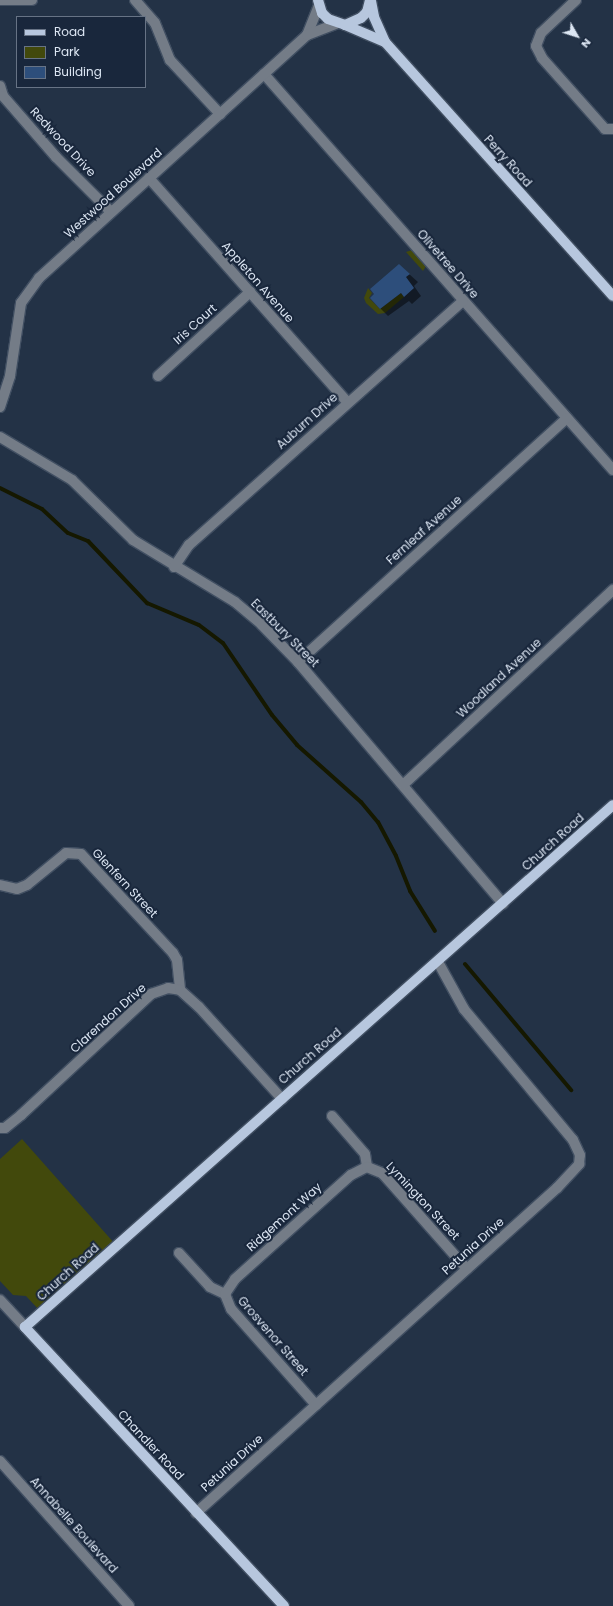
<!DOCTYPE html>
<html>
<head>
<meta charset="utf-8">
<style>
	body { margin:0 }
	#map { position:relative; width:613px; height:1606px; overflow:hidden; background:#233246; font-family:Poppins,sans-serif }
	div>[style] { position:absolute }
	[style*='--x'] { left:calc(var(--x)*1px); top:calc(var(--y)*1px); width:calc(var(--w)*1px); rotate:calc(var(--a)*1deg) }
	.green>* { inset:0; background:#42490c }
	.shadow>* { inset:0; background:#0007 }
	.stream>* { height:4px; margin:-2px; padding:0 2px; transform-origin:2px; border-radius:2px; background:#151800 }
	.building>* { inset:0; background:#2d4e7b }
	.roads { filter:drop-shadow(1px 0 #414f62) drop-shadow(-1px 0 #414f62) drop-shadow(0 1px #414f62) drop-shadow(0 -1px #414f62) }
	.minor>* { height:10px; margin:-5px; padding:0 5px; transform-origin:5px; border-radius:5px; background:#747c87 }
	.major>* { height:10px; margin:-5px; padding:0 5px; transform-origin:5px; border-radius:5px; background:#b7c7de }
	span { translate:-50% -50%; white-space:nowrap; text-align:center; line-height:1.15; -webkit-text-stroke:4px #19273c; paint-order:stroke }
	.street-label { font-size:12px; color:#dce6f3 }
	.legend { position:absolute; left:16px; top:16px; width:130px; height:72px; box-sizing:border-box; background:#19273c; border:1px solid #677385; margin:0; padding:5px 7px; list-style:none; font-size:12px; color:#dce6f3 }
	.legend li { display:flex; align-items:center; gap:8px; height:20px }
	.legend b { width:20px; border:1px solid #677385 }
	.north { position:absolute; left:557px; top:16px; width:40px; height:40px; -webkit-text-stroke:3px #19273c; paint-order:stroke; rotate:129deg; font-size:11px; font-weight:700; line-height:16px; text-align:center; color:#dce6f3 }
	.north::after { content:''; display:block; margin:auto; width:14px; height:18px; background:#dce6f3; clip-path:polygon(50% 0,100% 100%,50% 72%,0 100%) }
</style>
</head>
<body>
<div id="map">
	<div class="green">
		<i style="clip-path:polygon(412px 250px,426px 266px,423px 271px,406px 252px)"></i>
		<i style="clip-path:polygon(368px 288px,372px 293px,369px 298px,380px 309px,401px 293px,404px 297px,385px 313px,378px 314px,366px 303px,364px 298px)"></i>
		<i style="clip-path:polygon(22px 1139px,115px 1244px,40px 1311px,26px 1296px,13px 1295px,0 1281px,0 1159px)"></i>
	</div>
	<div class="shadow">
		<i style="clip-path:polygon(399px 265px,418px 282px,414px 286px,421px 296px,412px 304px,409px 301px,388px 316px,380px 308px)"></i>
	</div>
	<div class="stream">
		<i style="--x:0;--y:488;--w:47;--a:26.6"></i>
		<i style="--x:42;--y:509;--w:35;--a:43"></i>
		<i style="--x:68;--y:533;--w:22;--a:22"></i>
		<i style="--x:88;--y:541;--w:86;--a:46.4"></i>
		<i style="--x:147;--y:603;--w:56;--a:22.9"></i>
		<i style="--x:199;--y:625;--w:30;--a:37"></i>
		<i style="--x:223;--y:643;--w:87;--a:55.8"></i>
		<i style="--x:272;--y:715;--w:39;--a:50"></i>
		<i style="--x:297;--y:745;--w:86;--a:41.7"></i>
		<i style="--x:361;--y:802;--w:26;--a:50"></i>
		<i style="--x:378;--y:822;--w:38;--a:62"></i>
		<i style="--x:396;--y:856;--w:38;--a:68"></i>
		<i style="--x:410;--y:891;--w:47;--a:58"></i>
		<i style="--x:465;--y:964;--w:165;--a:49.9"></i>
	</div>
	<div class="building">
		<i style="clip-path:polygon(399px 264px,410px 274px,406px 277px,414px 288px,404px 297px,401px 293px,380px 309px,370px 298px,374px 294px,370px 289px)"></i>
	</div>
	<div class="roads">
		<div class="minor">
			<i style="--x:0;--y:0;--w:32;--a:0"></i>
			<i style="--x:135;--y:0;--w:30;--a:49"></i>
			<i style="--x:155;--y:23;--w:40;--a:68"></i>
			<i style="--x:170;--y:60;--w:74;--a:47.2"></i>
			<i style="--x:576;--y:0;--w:48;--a:136.7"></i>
			<i style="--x:541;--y:33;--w:14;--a:111"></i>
			<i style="--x:536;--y:46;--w:13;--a:63"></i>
			<i style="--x:542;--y:58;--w:95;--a:48.4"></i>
			<i style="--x:605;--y:129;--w:8;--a:0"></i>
			<i style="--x:307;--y:35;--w:32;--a:-68"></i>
			<i style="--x:264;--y:74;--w:528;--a:48.61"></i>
			<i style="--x:0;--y:86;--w:10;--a:73"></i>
			<i style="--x:3;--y:96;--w:81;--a:49"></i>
			<i style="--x:56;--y:157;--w:78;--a:45"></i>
			<i style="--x:149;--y:178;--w:300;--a:48.5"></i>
			<i style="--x:158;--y:376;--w:125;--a:-42.4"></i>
			<i style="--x:0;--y:407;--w:33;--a:-72"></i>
			<i style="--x:10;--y:376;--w:74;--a:-81.4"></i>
			<i style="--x:21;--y:303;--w:31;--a:-54"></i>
			<i style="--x:39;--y:278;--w:362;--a:-42.2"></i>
			<i style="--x:307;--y:35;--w:31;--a:-21"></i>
			<i style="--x:0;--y:437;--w:84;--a:30.8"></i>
			<i style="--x:72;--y:480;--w:86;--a:44.5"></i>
			<i style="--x:133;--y:540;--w:119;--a:31.3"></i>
			<i style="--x:235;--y:602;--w:35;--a:40"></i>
			<i style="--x:262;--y:625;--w:52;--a:45.8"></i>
			<i style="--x:298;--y:662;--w:317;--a:49.7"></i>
			<i style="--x:174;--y:567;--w:27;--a:-56"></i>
			<i style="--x:189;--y:545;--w:367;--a:-41.7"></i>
			<i style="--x:298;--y:662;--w:363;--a:-42.2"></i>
			<i style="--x:403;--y:785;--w:287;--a:-42.9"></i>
			<i style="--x:0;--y:885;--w:17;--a:13"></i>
			<i style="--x:17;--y:889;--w:11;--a:-22"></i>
			<i style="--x:27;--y:885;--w:50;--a:-39.4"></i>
			<i style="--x:66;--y:853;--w:15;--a:4"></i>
			<i style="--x:81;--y:854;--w:135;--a:47.1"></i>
			<i style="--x:173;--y:953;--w:8;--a:60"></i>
			<i style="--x:177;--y:960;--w:30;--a:84"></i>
			<i style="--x:332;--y:1116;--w:50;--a:49"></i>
			<i style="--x:365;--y:1154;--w:13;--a:81"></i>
			<i style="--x:0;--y:1128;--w:5;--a:0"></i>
			<i style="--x:5;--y:1128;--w:21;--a:-39"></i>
			<i style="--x:21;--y:1115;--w:178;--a:-42.9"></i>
			<i style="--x:151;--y:994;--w:18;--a:-19"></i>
			<i style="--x:168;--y:988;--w:12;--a:9"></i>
			<i style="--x:180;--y:990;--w:25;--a:42"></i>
			<i style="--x:199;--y:1007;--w:124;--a:47.9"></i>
			<i style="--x:179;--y:1253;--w:46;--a:47.6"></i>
			<i style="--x:210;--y:1287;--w:17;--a:25"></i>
			<i style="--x:0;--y:1300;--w:37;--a:47"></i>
			<i style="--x:316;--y:1405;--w:128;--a:-131.5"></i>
			<i style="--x:231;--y:1309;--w:16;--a:-112"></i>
			<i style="--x:225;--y:1294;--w:18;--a:-56"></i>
			<i style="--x:235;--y:1279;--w:156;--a:-41.9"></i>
			<i style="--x:351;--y:1175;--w:18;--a:-27"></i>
			<i style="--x:367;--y:1167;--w:16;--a:22"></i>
			<i style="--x:382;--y:1173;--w:128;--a:48.5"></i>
			<i style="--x:0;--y:1461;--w:194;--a:48.3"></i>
			<i style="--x:196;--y:1513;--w:486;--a:-42"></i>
			<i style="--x:557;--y:1188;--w:33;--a:-47"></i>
			<i style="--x:579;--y:1164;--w:9;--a:-84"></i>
			<i style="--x:580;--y:1155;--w:17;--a:-115"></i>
			<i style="--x:573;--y:1140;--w:170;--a:-129.8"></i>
			<i style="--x:464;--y:1009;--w:54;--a:-119"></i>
		</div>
		<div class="major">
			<i style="--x:318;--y:0;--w:14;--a:73"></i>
			<i style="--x:322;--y:13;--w:8;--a:45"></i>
			<i style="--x:328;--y:19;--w:18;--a:19"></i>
			<i style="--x:345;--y:25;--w:17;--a:-24"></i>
			<i style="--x:361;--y:18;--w:8;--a:-45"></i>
			<i style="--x:367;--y:12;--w:12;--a:-76"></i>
			<i style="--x:371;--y:1;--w:16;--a:79"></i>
			<i style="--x:374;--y:17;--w:27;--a:66"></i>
			<i style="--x:345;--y:25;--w:43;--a:23"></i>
			<i style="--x:385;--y:42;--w:341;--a:48.1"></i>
			<i style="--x:284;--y:1606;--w:381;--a:-132.9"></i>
			<i style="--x:25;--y:1327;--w:786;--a:-41.6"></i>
		</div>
	</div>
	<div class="street-label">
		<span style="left:63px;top:142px;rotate:47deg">Redwood Drive</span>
		<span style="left:508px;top:161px;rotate:48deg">Perry Road</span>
		<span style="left:113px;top:193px;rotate:-42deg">Westwood Boulevard</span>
		<span style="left:448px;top:264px;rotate:49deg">Olivetree Drive</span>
		<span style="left:258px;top:282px;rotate:49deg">Appleton Avenue</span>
		<span style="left:195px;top:324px;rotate:-42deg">Iris Court</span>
		<span style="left:307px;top:421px;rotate:-42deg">Auburn Drive</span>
		<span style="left:424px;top:530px;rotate:-42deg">Fernleaf Avenue</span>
		<span style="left:285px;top:633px;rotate:45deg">Eastbury Street</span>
		<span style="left:499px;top:678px;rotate:-43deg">Woodland Avenue</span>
		<span style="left:553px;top:842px;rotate:-42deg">Church Road</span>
		<span style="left:125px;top:883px;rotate:47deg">Glenfern Street</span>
		<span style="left:108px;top:1018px;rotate:-42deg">Clarendon Drive</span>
		<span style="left:310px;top:1056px;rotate:-41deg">Church Road</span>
		<span style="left:423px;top:1201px;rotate:47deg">Lymington Street</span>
		<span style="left:284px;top:1217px;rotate:-42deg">Ridgemont Way</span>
		<span style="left:473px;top:1246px;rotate:-42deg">Petunia Drive</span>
		<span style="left:68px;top:1272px;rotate:-42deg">Church Road</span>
		<span style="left:273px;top:1336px;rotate:49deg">Grosvenor Street</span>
		<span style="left:151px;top:1445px;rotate:47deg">Chandler Road</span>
		<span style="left:232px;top:1463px;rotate:-42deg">Petunia Drive</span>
		<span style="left:74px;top:1525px;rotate:48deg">Annabelle Boulevard</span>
	</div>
	<ul class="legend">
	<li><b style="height:5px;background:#b7c7de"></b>Road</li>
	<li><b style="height:11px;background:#42490c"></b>Park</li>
	<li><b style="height:11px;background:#2d4e7b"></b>Building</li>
	</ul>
	<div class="north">N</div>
</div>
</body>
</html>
